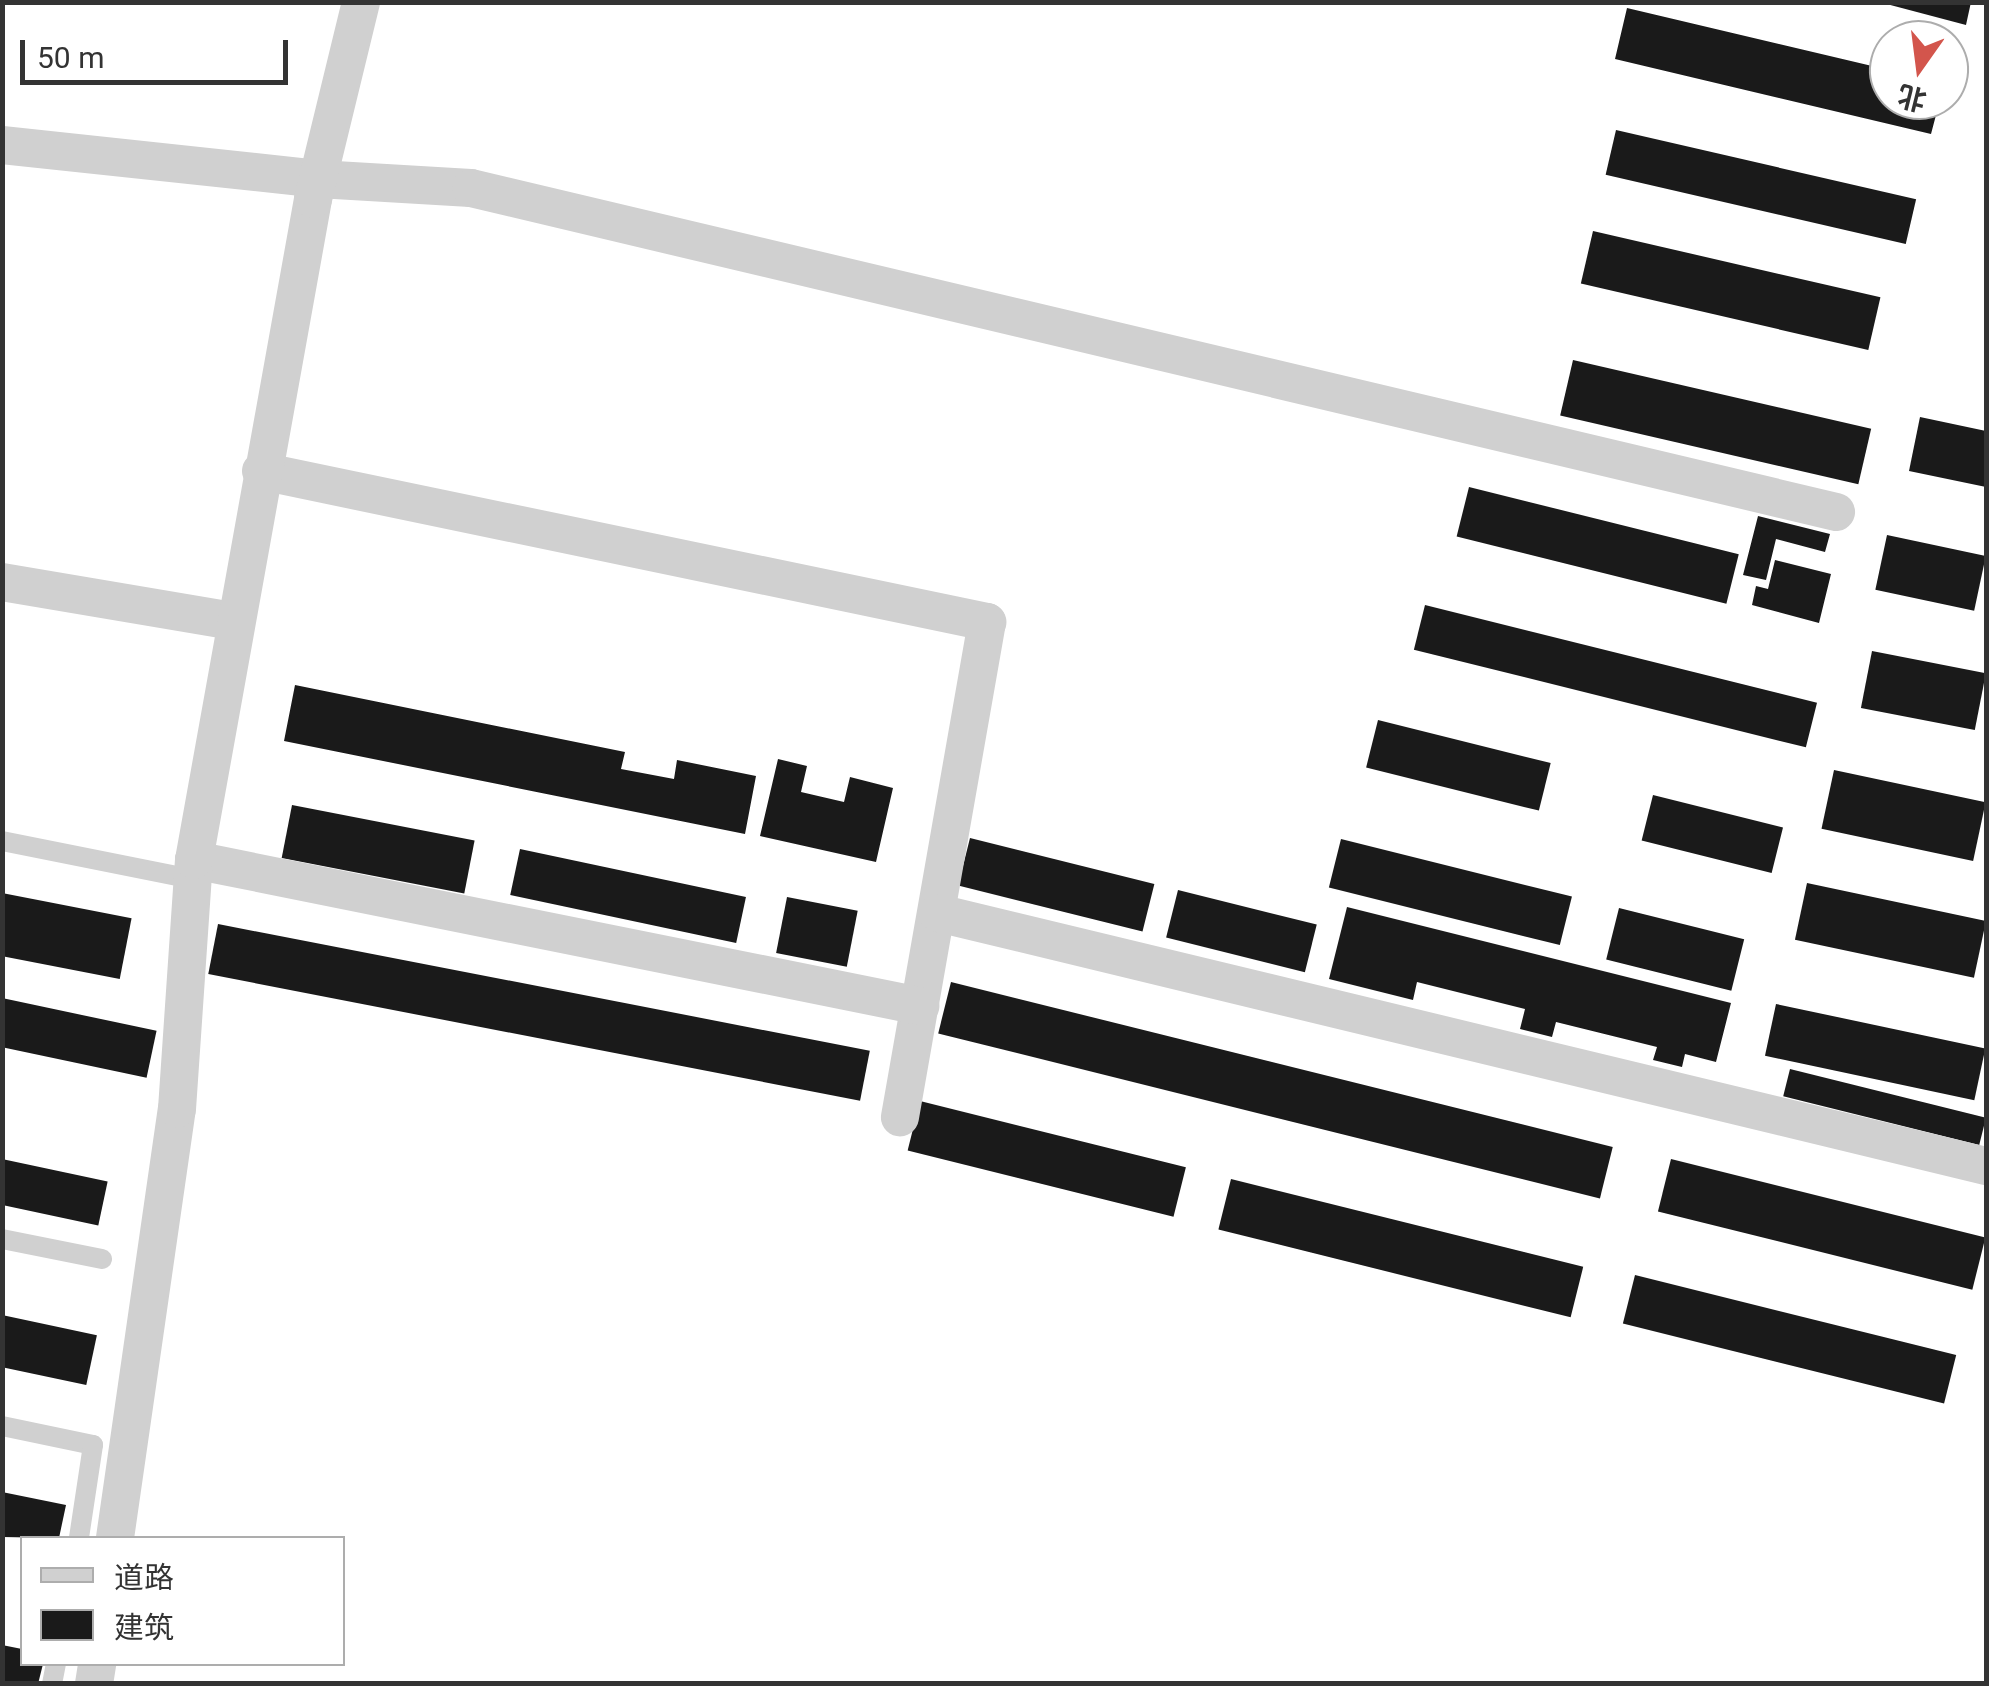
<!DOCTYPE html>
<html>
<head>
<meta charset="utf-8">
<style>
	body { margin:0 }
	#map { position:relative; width:1989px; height:1686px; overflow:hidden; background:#fff; font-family:Roboto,"Noto Sans SC",sans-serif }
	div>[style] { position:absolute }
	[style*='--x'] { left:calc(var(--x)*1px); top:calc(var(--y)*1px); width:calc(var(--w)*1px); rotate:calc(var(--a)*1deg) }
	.building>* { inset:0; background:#1a1a1a; transform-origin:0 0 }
	.lane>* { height:20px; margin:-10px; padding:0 10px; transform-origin:10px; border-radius:10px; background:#d0d0d0 }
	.street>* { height:38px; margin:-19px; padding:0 19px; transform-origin:19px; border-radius:19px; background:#d0d0d0 }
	span { translate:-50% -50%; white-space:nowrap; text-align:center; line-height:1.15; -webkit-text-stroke:10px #fff; paint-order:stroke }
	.frame { position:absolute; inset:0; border:5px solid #333; pointer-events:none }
	.legend { position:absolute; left:20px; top:1536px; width:325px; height:130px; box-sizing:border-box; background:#fff; border:2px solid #adadad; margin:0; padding:12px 18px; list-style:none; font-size:30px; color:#333 }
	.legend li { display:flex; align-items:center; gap:20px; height:50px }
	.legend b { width:50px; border:2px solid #adadad }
	.north { position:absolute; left:1869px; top:20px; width:100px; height:100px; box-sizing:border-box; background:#fff; border:2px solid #adadad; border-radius:50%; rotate:194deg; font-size:28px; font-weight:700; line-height:40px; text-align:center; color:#333 }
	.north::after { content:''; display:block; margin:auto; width:35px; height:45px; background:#d3554c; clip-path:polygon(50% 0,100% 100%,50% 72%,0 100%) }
	.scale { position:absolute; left:20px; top:40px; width:268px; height:45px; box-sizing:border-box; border:5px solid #333; border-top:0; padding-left:12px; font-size:30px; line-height:35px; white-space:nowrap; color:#333; -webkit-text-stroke:8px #fff; paint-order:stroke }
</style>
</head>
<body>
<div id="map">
	<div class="building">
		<i style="clip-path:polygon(1879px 2px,1971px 2px,1966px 25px)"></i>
		<i style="clip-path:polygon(1627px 8px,1889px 70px,1889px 100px,1940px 100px,1931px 134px,1615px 59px)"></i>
		<i style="left:1616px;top:130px;width:308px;height:46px;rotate:13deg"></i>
		<i style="left:1593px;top:231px;width:295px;height:54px;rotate:13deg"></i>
		<i style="left:1573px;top:360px;width:306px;height:57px;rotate:13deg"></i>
		<i style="clip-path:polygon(1920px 417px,1986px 431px,1986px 487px,1909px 471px)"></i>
		<i style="left:1469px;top:487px;width:278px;height:51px;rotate:14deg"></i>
		<i style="clip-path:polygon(1758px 516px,1830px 534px,1825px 552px,1776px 539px,1766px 580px,1743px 575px)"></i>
		<i style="left:1887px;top:535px;width:101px;height:56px;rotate:12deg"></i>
		<i style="clip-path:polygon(1775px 560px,1831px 574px,1819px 623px,1752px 605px,1756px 586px,1768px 589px)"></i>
		<i style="left:1425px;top:605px;width:404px;height:46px;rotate:14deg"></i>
		<i style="left:1872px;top:651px;width:116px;height:58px;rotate:11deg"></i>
		<i style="clip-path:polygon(295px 685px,625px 752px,621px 769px,674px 779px,677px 760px,756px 776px,745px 834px,284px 741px)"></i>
		<i style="left:1378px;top:720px;width:178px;height:49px;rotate:14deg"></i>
		<i style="clip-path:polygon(778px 759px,807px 766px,801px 792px,844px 802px,850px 777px,893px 788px,876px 862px,760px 836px)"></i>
		<i style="left:1834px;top:770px;width:155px;height:60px;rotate:12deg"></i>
		<i style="left:1653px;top:795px;width:134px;height:47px;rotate:14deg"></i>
		<i style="left:292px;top:805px;width:186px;height:54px;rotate:11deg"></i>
		<i style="left:970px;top:838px;width:190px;height:49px;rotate:14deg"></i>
		<i style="left:1341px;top:839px;width:238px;height:50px;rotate:14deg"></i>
		<i style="left:520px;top:849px;width:231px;height:47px;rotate:12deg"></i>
		<i style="left:1807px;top:883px;width:183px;height:58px;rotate:12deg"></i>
		<i style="left:1178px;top:890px;width:143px;height:49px;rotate:14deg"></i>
		<i style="left:2px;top:893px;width:132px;height:62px;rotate:11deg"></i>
		<i style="left:787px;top:897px;width:72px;height:57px;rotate:11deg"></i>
		<i style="clip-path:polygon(1347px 907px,1731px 1003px,1716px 1062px,1685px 1054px,1682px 1067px,1653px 1060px,1657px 1047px,1556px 1022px,1552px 1037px,1520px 1029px,1525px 1009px,1417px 982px,1413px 1000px,1329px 979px)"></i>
		<i style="left:1619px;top:908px;width:129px;height:53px;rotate:14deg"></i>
		<i style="left:218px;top:924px;width:664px;height:51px;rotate:11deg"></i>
		<i style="left:951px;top:982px;width:682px;height:53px;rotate:14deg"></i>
		<i style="left:2px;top:998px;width:158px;height:48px;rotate:12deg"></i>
		<i style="left:1776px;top:1004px;width:214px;height:53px;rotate:12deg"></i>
		<i style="left:1790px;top:1069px;width:202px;height:28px;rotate:14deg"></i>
		<i style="left:920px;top:1101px;width:274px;height:51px;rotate:14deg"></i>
		<i style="left:2px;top:1159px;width:108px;height:45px;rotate:12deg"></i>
		<i style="left:1671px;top:1159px;width:324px;height:54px;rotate:14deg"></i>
		<i style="left:1231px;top:1179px;width:363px;height:52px;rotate:14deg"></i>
		<i style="left:1635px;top:1275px;width:331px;height:50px;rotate:14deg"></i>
		<i style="left:2px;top:1315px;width:97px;height:51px;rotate:12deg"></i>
		<i style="clip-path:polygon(2px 1492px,66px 1505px,59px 1538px,2px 1537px)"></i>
		<i style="clip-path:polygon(2px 1645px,22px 1649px,22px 1664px,43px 1664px,38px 1684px,2px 1684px)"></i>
	</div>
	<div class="lane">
		<i style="--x:2;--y:841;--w:195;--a:11.3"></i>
		<i style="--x:2;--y:1239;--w:102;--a:11.3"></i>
		<i style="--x:2;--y:1426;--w:93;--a:11.8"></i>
		<i style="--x:93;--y:1445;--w:94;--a:98.6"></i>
		<i style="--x:52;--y:1684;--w:20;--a:-79"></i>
	</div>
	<div class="street">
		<i style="--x:2;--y:145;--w:318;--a:6.1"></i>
		<i style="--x:318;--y:179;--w:153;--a:3.4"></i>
		<i style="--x:471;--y:188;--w:1403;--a:13.35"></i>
		<i style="--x:261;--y:471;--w:742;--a:11.75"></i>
		<i style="--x:987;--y:622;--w:503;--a:99.97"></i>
		<i style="--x:2;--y:582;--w:234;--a:9.6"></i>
		<i style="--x:194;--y:860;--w:741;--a:11.37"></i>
		<i style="--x:938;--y:913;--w:1078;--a:13.57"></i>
		<i style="--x:115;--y:1538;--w:433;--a:-81.8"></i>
		<i style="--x:177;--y:1109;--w:250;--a:-86.1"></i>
		<i style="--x:194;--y:860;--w:672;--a:-79.79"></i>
		<i style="--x:313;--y:199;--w:203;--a:-76.3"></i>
		<i style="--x:94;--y:1684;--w:20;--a:-81"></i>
	</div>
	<div class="frame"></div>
	<ul class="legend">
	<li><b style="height:12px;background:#d0d0d0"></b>道路</li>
	<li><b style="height:28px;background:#1a1a1a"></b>建筑</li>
	</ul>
	<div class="north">北</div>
	<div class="scale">50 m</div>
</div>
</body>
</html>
